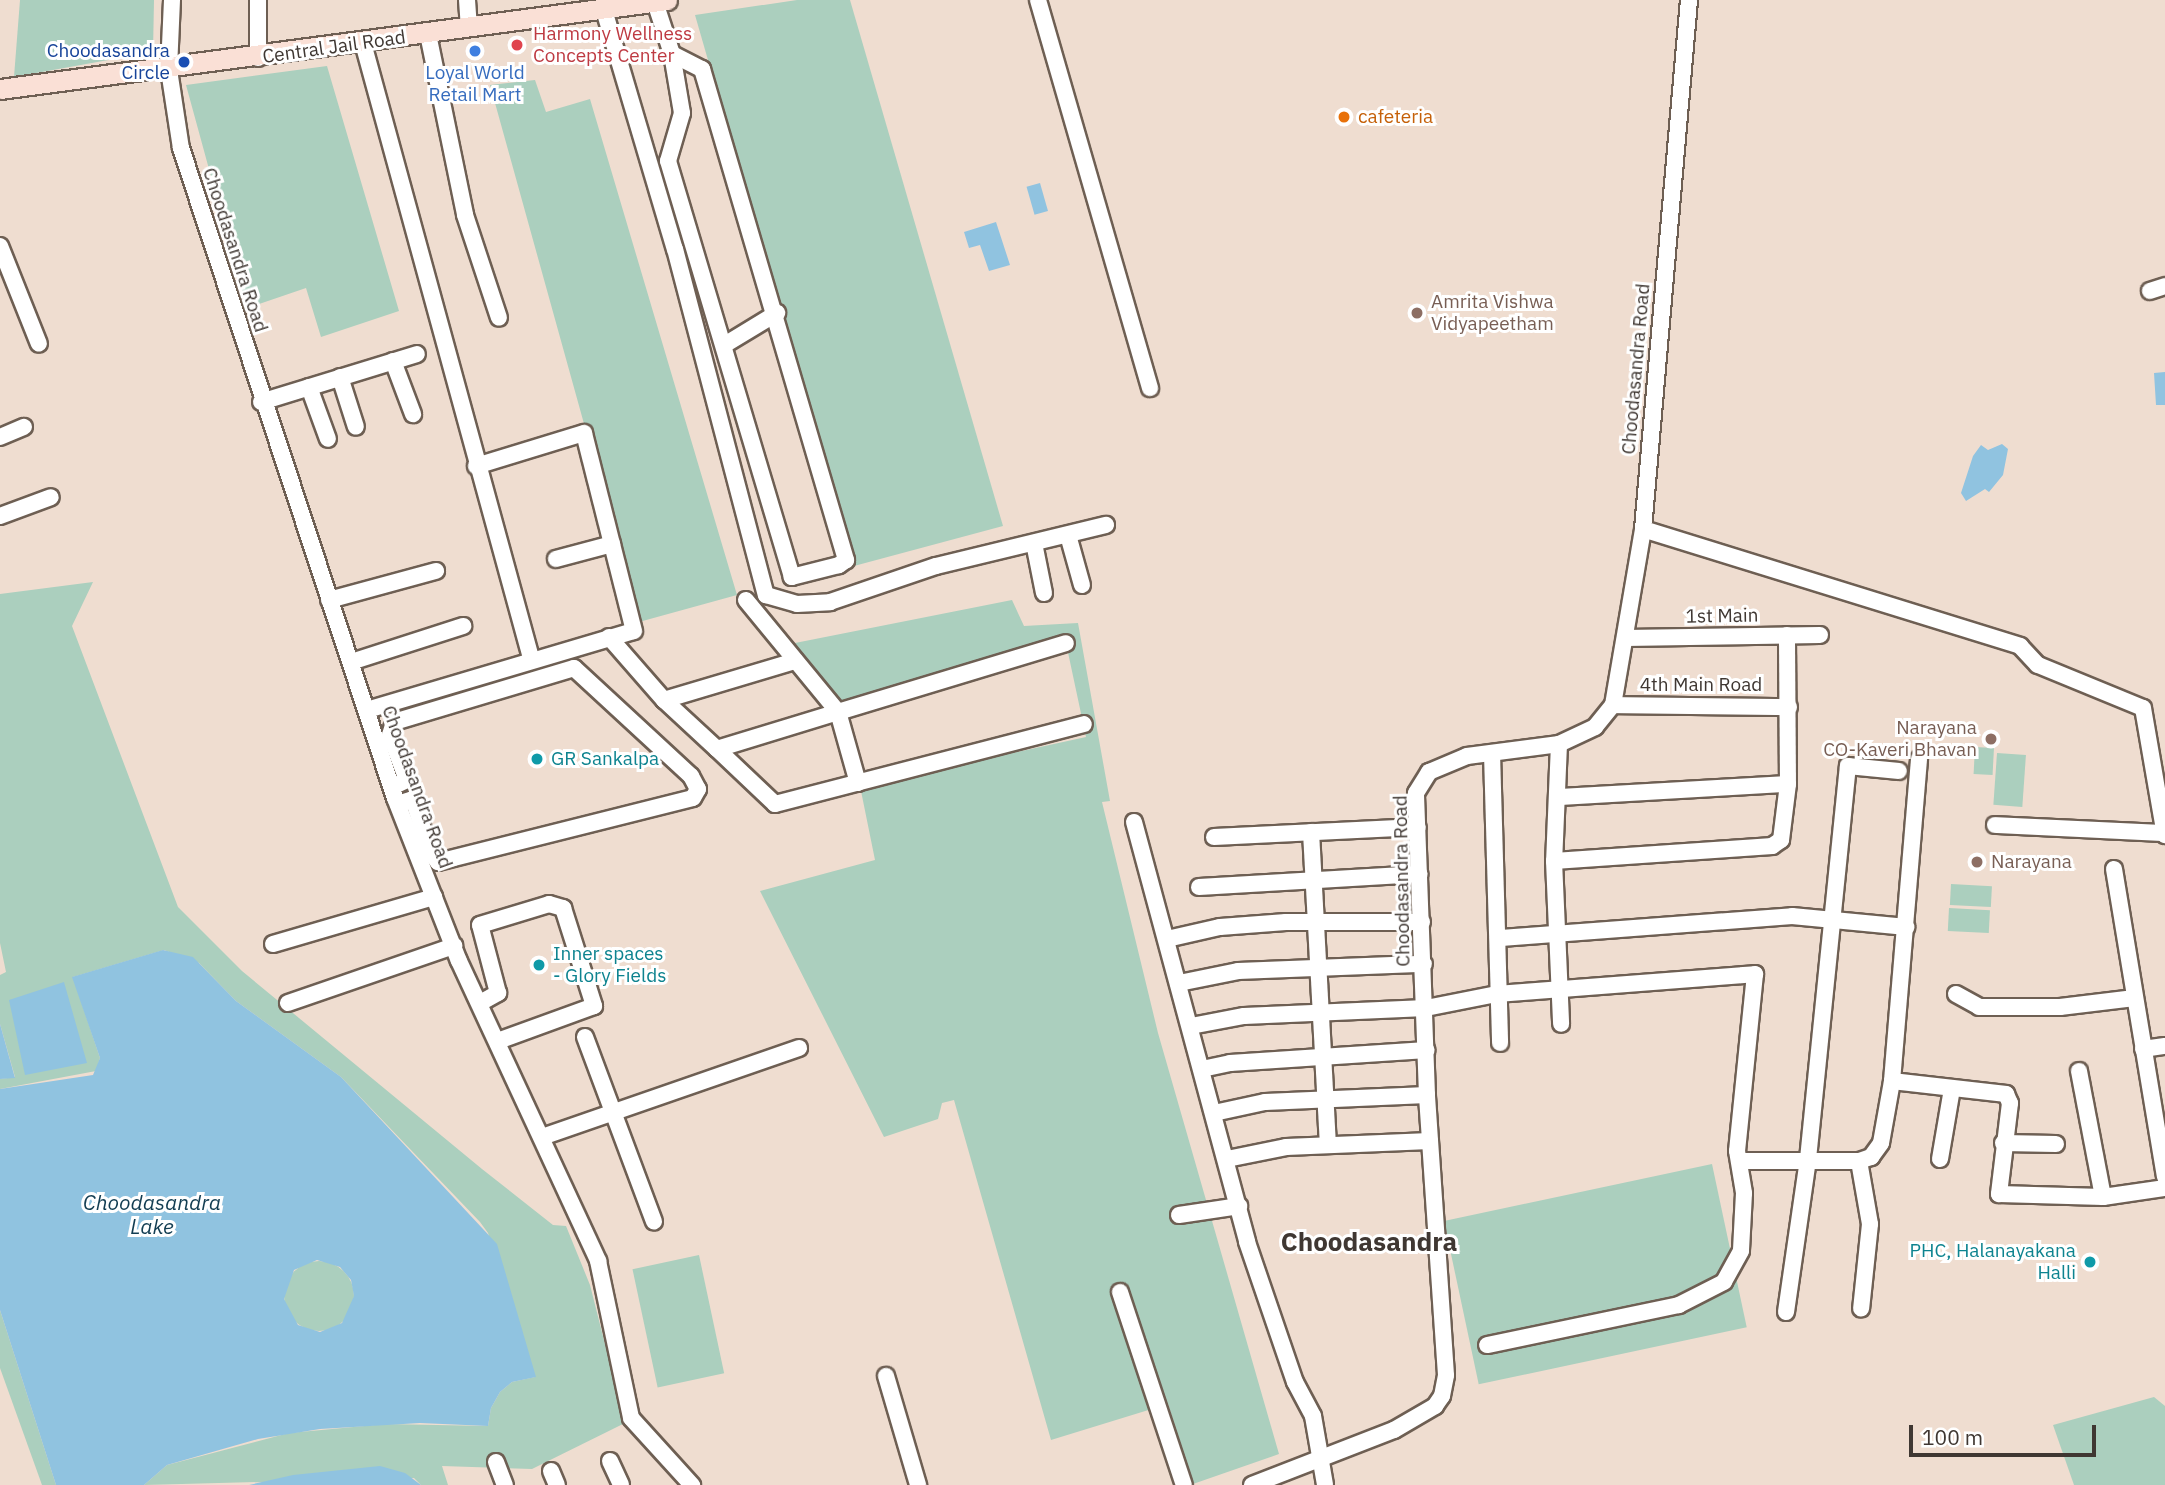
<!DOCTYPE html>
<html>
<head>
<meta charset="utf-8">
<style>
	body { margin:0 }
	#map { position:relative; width:2165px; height:1485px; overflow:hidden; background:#efddd0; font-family:"IBM Plex Sans",sans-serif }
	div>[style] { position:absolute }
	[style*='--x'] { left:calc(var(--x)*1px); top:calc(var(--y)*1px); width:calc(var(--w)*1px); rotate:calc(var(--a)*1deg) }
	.green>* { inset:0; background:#abcfbe; transform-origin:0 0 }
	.round { border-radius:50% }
	.water>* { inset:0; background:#90c3e0; transform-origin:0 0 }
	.roads { filter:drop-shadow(2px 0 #6e5f53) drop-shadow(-2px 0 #6e5f53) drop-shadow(0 2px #6e5f53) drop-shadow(0 -2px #6e5f53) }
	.minor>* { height:16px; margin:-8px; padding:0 8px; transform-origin:8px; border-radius:8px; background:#fff }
	.major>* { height:19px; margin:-9.5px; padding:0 9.5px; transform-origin:9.5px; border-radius:9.5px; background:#fae0d6 }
	.dots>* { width:19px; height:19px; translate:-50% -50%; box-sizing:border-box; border:4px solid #fff; border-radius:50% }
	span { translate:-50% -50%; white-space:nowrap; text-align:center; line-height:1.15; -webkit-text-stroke:6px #fff; paint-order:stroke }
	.health-label { font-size:19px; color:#be3a42 }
	.left { translate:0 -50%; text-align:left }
	.street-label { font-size:19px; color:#3f3732 }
	.transit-label { font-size:19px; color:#164399 }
	.right { translate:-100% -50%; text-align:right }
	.shop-label { font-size:19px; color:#366cbe }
	.food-label { font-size:19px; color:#c56008 }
	.education-label { font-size:19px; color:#785e54 }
	.culture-label { font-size:19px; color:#0d838f }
	.water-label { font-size:21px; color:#123d52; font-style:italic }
	.district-label { font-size:26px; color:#3f3732; font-weight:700 }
	.scale { position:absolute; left:1909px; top:1425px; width:187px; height:32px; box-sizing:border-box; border:4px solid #3f3732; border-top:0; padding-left:9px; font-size:21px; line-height:24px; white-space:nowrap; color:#3f3732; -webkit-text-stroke:5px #fff; paint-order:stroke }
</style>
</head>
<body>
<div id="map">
	<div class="green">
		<i style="clip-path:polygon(20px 0,154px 0,153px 52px,14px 77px)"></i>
		<i style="clip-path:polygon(797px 0,850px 0,1003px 526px,854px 566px,695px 15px)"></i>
		<i style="clip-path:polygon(327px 66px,399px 311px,321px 337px,306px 288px,247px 308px,186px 85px)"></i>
		<i style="clip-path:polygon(535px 80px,546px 112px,590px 99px,737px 595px,639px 622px,490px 85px)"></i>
		<i style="clip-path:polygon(93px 582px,72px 626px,178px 907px,242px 971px,482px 1169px,553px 1225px,566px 1226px,590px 1285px,625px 1423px,532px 1469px,442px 1466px,448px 1485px,421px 1485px,414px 1478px,144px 1485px,167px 1465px,289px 1433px,386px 1424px,488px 1426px,491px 1408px,500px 1392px,512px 1382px,535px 1377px,488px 1233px,480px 1222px,341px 1077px,236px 1001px,199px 963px,164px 950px,73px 977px,100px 1058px,96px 1071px,0 1089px,0 1079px,15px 1077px,0 1024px,0 975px,6px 972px,0 943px,0 594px)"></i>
		<i style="clip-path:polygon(1012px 600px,1024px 626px,1078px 623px,1110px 801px,1102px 802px,1158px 1033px,1279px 1454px,1193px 1484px,1168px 1404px,1051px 1440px,954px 1100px,942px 1103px,938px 1119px,884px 1137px,760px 891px,875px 860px,860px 786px,1086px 737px,1066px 643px,842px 708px,795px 643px)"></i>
		<i style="left:1975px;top:747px;width:19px;height:27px;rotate:3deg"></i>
		<i style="left:1997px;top:753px;width:29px;height:52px;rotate:4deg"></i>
		<i style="left:1951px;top:884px;width:41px;height:21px;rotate:3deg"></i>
		<i style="left:1949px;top:908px;width:41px;height:23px;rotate:3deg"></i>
		<i style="left:1712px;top:1164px;width:167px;height:274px;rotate:78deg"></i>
		<i style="left:699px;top:1255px;width:121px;height:68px;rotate:78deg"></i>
		<i class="round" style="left:284px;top:1261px;width:70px;height:70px"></i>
		<i style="clip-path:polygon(0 1310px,56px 1485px,42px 1485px,0 1368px)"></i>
		<i style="clip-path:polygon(2154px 1397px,2165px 1406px,2165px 1485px,2074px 1485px,2053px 1425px)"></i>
	</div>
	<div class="water">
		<i style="left:1040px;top:183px;width:29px;height:14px;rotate:74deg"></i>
		<i style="clip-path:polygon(996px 222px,1010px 265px,989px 271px,980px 245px,969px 248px,964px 232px)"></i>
		<i style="clip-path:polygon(2165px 372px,2165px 405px,2156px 405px,2154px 373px)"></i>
		<i style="clip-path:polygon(2002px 444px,2008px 449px,2003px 475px,1989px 492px,1985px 489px,1966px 501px,1961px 493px,1973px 456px,1981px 445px,1988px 450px)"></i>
		<i style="clip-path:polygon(evenodd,163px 950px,193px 957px,236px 1001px,341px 1077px,497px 1244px,536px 1377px,512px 1382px,500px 1392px,491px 1408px,488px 1426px,420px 1423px,320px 1429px,258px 1439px,167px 1465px,144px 1485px,56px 1485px,0 1310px,0 1089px,93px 1075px,100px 1058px,72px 977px,163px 950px,317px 1260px,340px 1267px,351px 1280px,354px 1296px,342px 1323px,320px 1332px,298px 1325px,284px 1299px,294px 1270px,317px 1260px)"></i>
		<i style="clip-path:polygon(64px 982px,87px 1063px,25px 1075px,9px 1000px)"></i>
		<i style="clip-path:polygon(0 1024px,15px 1078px,0 1079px)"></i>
		<i style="clip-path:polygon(380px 1466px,405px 1473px,421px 1485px,249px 1485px,293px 1475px)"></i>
	</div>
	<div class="roads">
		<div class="minor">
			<i style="--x:172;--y:0;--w:70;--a:92.5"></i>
			<i style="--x:169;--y:70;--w:79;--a:81.3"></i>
			<i style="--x:181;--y:148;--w:684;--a:71.78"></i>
			<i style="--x:395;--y:798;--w:175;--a:68.6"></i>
			<i style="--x:459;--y:961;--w:331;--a:65.1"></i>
			<i style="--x:598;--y:1261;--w:160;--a:78.1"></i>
			<i style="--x:631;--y:1418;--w:91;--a:47.7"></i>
			<i style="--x:258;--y:0;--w:58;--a:90"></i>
			<i style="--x:467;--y:0;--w:28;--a:86"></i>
			<i style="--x:1038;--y:0;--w:404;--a:73.9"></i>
			<i style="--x:655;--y:2;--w:55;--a:71.9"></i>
			<i style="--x:672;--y:54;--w:34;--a:27"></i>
			<i style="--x:702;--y:69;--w:512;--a:73.65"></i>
			<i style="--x:846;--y:560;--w:9;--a:144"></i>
			<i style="--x:839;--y:565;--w:49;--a:165.7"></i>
			<i style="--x:792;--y:577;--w:434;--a:-106.6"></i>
			<i style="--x:668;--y:161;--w:50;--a:-73.7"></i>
			<i style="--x:682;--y:113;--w:60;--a:-99.6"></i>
			<i style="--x:604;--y:10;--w:249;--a:73.5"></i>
			<i style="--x:675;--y:249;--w:358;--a:75.3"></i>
			<i style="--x:766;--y:595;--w:32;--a:16"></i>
			<i style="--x:797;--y:604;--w:33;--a:-3"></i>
			<i style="--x:830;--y:602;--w:112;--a:-18.8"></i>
			<i style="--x:936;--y:566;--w:175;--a:-13.6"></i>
			<i style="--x:428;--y:34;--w:185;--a:78.4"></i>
			<i style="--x:465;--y:215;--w:108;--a:71.7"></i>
			<i style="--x:363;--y:43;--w:638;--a:74.72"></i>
			<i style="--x:0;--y:246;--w:105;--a:68.3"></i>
			<i style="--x:2150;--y:291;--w:16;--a:-18"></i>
			<i style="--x:726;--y:344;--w:60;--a:-31.3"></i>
			<i style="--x:393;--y:361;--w:57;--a:69.3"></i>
			<i style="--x:340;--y:377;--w:52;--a:72.3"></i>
			<i style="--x:309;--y:387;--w:55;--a:69.9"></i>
			<i style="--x:261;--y:402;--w:163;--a:-17.1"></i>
			<i style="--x:0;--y:437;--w:26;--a:-23"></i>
			<i style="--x:0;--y:516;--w:54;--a:-20.4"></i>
			<i style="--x:1643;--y:529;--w:395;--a:17.2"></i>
			<i style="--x:2020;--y:646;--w:26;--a:47"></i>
			<i style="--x:2038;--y:665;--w:113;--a:22.3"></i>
			<i style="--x:2143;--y:708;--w:129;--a:80.2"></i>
			<i style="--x:1068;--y:535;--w:52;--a:74.4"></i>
			<i style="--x:1034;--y:543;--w:51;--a:78.7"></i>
			<i style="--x:556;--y:559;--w:58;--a:-15"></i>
			<i style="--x:329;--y:600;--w:111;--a:-15.2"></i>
			<i style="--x:609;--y:637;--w:84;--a:48.9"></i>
			<i style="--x:664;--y:700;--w:72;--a:42.8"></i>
			<i style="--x:717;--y:749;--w:127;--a:-17"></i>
			<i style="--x:838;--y:712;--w:145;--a:-129.4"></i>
			<i style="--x:1625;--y:638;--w:195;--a:-0.9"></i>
			<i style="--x:351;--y:662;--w:118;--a:-17.8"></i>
			<i style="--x:664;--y:700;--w:137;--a:-16.6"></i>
			<i style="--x:1613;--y:705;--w:176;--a:0.7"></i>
			<i style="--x:367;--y:710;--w:278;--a:-16.5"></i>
			<i style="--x:634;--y:631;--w:204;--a:-104.2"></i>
			<i style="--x:584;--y:433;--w:113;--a:163"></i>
			<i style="--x:1559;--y:744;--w:117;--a:92.4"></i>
			<i style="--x:1554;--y:861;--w:163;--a:87.5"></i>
			<i style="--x:717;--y:749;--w:80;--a:43.5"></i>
			<i style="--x:775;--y:804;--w:319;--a:-14.5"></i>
			<i style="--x:1492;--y:753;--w:290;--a:88.4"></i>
			<i style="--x:858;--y:783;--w:74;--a:-105.7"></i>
			<i style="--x:838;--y:712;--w:238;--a:-16.8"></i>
			<i style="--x:392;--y:787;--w:17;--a:-25"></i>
			<i style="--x:407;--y:780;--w:48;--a:-110.7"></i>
			<i style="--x:390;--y:735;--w:14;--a:-73"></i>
			<i style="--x:394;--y:722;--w:188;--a:-16.7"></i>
			<i style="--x:574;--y:668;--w:159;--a:42.7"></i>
			<i style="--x:691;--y:776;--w:15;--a:62"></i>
			<i style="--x:698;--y:789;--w:10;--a:119"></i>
			<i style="--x:693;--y:798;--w:263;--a:165.9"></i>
			<i style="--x:438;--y:862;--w:11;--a:-128"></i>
			<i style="--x:431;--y:853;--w:57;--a:-108.4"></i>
			<i style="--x:413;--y:799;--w:16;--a:162"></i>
			<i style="--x:1560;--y:797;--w:228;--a:-3.3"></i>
			<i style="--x:1134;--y:822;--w:435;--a:74.9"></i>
			<i style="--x:1247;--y:1242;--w:148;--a:71.1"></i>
			<i style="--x:1295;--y:1382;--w:38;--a:62"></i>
			<i style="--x:1313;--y:1416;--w:70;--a:80.1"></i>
			<i style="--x:1995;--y:825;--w:170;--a:2.7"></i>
			<i style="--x:1311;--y:832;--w:313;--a:86.9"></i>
			<i style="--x:1214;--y:837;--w:204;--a:-2.8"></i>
			<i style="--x:1554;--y:861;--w:219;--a:-3.9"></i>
			<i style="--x:1772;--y:846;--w:11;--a:-34"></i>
			<i style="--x:1781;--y:840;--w:56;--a:-82.9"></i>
			<i style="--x:1788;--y:784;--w:149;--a:-90.4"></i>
			<i style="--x:2114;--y:869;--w:312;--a:80.6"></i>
			<i style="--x:1199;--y:887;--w:221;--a:-3.4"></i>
			<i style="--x:1501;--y:938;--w:292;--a:-4.3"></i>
			<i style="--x:1792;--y:916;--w:115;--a:5.5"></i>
			<i style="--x:1167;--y:939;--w:54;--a:-12.8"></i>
			<i style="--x:1220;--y:927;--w:66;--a:-4.3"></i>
			<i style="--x:1286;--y:922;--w:136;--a:0"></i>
			<i style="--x:273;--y:944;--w:168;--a:-16.3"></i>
			<i style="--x:1179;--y:983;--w:60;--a:-11.5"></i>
			<i style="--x:1238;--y:971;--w:186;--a:-2.2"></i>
			<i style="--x:1956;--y:994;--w:26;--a:29"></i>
			<i style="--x:1979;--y:1007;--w:81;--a:0"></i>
			<i style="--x:2060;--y:1007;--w:75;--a:-6.9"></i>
			<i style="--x:288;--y:1003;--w:176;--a:-19"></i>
			<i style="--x:480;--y:1003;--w:21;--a:-29"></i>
			<i style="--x:498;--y:993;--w:70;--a:-104.8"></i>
			<i style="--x:480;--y:925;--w:72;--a:-16.9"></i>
			<i style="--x:549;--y:904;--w:15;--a:16"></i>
			<i style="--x:563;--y:908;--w:103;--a:72.4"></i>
			<i style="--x:594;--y:1006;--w:102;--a:160"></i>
			<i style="--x:1191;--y:1026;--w:54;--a:-10.7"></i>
			<i style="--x:1244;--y:1016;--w:182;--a:-2.5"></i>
			<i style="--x:1426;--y:1008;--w:72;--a:-11.2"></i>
			<i style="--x:1497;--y:994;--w:259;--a:-4.4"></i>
			<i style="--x:1755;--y:974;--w:178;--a:95.8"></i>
			<i style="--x:1737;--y:1151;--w:43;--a:80.5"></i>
			<i style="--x:1744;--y:1193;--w:58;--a:93"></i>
			<i style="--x:1741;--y:1251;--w:35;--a:119"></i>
			<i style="--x:1724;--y:1282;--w:51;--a:152.9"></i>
			<i style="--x:1679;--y:1305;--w:196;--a:168.2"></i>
			<i style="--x:585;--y:1037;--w:197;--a:69.5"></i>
			<i style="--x:2143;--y:1049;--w:22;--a:-8"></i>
			<i style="--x:1202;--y:1069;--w:29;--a:-12"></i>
			<i style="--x:1230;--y:1063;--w:197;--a:-3.8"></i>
			<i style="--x:2079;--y:1071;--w:128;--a:79.2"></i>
			<i style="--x:1892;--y:1081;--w:115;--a:6.5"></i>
			<i style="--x:2006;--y:1094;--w:10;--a:66"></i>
			<i style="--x:2010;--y:1103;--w:92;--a:96.9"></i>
			<i style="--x:1999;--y:1194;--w:104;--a:1.7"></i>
			<i style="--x:2103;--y:1197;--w:63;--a:-8.3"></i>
			<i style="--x:1214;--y:1113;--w:52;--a:-12.2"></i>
			<i style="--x:1265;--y:1102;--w:162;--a:-2.5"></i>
			<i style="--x:542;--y:1137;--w:272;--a:-19.1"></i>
			<i style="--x:2003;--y:1143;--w:53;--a:1.1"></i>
			<i style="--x:1227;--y:1159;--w:60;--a:-11.5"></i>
			<i style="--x:1286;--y:1147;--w:144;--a:-2.4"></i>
			<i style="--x:1940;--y:1159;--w:71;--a:-80.3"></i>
			<i style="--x:1741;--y:1161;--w:118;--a:0"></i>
			<i style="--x:1859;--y:1161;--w:13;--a:-18"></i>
			<i style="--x:1871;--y:1157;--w:17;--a:-54"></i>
			<i style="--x:1881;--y:1143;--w:63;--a:-79.9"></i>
			<i style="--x:1892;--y:1081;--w:323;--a:-85.2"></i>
			<i style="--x:1859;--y:1161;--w:64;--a:80.1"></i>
			<i style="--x:1870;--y:1224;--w:85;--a:96"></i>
			<i style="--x:1179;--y:1215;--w:61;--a:-8.5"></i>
			<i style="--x:1120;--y:1292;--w:203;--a:71.7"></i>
			<i style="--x:1786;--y:1312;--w:155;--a:-81.8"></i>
			<i style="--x:1808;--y:1159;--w:395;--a:-84.2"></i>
			<i style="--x:1848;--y:766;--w:51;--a:5.6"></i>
			<i style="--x:886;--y:1376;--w:114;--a:73.6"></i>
			<i style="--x:610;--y:1461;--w:26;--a:65"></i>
			<i style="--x:496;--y:1462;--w:25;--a:69"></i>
			<i style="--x:551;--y:1471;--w:15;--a:67"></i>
			<i style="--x:1252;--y:1485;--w:152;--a:-21.2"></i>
			<i style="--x:1394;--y:1430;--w:48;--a:-30.3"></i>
			<i style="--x:1435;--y:1406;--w:12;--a:-55"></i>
			<i style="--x:1442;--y:1396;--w:21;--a:-79"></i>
			<i style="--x:1446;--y:1375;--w:281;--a:-93.9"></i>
			<i style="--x:1427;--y:1095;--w:302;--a:-92.1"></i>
			<i style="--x:1416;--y:793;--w:25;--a:-58"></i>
			<i style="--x:1429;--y:772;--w:41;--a:-22.8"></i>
			<i style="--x:1467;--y:756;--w:93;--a:-7.4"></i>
			<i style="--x:1559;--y:744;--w:40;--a:-25"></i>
			<i style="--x:1595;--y:727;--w:28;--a:-51"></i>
			<i style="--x:1613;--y:705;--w:179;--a:-80.3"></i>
			<i style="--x:1643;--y:529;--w:531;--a:-85.03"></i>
		</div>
		<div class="major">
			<i style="--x:0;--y:89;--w:673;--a:-7.6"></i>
		</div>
	</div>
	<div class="dots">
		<i style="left:517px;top:45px;background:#e0444e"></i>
		<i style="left:475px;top:51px;background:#3f7fe0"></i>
		<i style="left:184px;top:62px;background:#1a4fb4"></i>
		<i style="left:1344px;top:117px;background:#e8710a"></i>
		<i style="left:1417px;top:313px;background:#8d6e63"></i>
		<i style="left:1991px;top:739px;background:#8d6e63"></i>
		<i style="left:537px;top:759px;background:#0f9aa8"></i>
		<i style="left:1977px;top:862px;background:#8d6e63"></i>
		<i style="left:539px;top:965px;background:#0f9aa8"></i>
		<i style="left:2090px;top:1262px;background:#0f9aa8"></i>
	</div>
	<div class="health-label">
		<span class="left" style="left:533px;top:45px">Harmony Wellness<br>Concepts Center</span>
	</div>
	<div class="street-label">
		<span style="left:334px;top:47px;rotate:-8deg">Central Jail Road</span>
		<span style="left:235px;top:250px;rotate:72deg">Choodasandra Road</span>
		<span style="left:1636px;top:369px;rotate:-85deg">Choodasandra Road</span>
		<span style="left:1722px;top:616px;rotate:-1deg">1st Main</span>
		<span style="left:1701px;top:685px">4th Main Road</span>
		<span style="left:417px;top:787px;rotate:70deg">Choodasandra Road</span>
		<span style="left:1402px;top:881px;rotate:-91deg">Choodasandra Road</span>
	</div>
	<div class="transit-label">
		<span class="right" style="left:170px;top:62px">Choodasandra<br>Circle</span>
	</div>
	<div class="shop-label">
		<span style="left:475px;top:84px">Loyal World<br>Retail Mart</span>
	</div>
	<div class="food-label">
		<span class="left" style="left:1358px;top:117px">cafeteria</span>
	</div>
	<div class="education-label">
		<span class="left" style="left:1431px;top:313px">Amrita Vishwa<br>Vidyapeetham</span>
		<span class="right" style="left:1977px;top:739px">Narayana<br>CO-Kaveri Bhavan</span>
		<span class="left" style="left:1991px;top:862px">Narayana</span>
	</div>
	<div class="culture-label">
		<span class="left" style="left:551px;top:759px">GR Sankalpa</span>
		<span class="left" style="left:553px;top:965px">Inner spaces<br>- Glory Fields</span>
		<span class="right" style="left:2076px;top:1262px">PHC, Halanayakana<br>Halli</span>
	</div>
	<div class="water-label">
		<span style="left:152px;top:1214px">Choodasandra<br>Lake</span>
	</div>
	<div class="district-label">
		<span style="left:1369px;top:1242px">Choodasandra</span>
	</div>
	<div class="scale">100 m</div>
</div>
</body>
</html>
